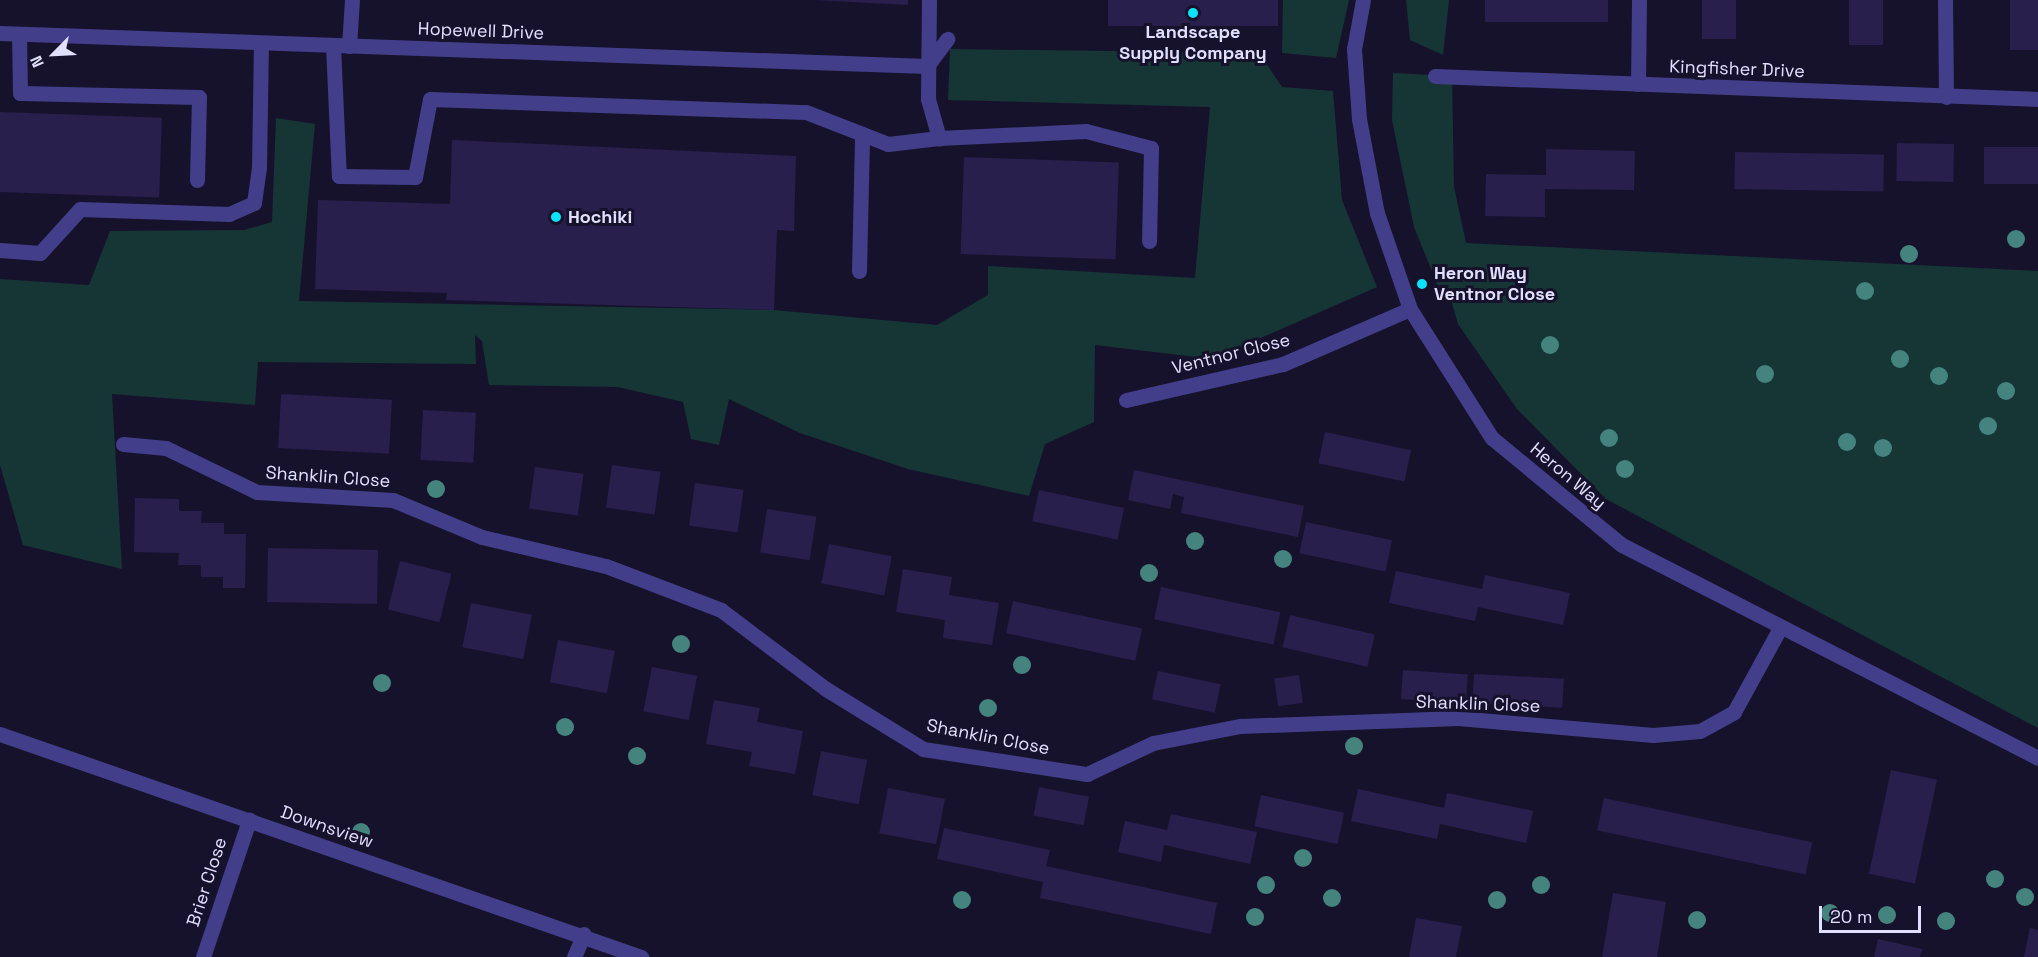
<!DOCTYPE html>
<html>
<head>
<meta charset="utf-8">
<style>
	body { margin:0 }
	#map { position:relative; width:2038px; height:957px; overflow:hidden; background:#17122c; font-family:"Space Grotesk",sans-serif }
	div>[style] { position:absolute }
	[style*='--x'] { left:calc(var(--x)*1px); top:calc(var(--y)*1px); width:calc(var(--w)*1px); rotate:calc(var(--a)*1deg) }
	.green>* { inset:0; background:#153635 }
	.building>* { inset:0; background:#281f4d; transform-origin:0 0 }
	.service>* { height:15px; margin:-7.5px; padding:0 7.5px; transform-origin:7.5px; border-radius:7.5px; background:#423e8a }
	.minor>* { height:15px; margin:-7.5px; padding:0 7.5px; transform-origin:7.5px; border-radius:7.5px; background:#423e8a }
	.trees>* { width:18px; height:18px; margin:-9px; border-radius:50%; background:#44837e }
	.dots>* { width:16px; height:16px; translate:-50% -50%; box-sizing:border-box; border:3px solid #17122c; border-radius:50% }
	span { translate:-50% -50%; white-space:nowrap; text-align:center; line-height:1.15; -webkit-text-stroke:6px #17122c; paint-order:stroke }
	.street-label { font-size:18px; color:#e2defe }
	.poi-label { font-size:18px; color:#e2defe; font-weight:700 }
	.left { translate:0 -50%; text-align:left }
	.north { position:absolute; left:24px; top:24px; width:60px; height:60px; -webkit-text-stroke:4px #17122c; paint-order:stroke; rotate:246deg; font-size:16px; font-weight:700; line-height:24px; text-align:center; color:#e2defe }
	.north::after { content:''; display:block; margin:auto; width:21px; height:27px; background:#e2defe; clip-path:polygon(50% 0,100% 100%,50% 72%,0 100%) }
	.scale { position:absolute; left:1819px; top:906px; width:102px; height:27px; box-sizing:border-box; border:3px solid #e2defe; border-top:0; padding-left:8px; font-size:18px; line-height:21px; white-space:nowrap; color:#e2defe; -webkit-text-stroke:4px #17122c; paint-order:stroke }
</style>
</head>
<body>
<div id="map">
	<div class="green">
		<i style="clip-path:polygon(1283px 0,1349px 0,1336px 58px,1282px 53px)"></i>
		<i style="clip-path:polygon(1406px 0,1449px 0,1443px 55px,1410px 40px)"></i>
		<i style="clip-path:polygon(950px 49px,1259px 53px,1282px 87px,1333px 91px,1342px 200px,1377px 287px,1213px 359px,1095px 345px,1094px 422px,1045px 444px,1029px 496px,908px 469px,800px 433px,729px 399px,719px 445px,691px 439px,683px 402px,618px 387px,489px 385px,482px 341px,475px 335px,476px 364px,258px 362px,255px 405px,112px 394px,122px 569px,23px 545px,0 465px,0 279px,89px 285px,110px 231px,244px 230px,272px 222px,276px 118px,315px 124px,299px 301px,774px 310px,937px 325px,988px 295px,988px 266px,1195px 278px,1210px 107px,948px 100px)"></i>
		<i style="clip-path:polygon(1393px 73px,1452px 76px,1454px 187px,1466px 243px,2038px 271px,2038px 728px,1606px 499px,1517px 409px,1458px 324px,1451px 300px,1444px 301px,1414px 227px,1392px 120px)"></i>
	</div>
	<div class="building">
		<i style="clip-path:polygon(815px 0,908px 0,908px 5px)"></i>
		<i style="left:1108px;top:0;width:170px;height:26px"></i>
		<i style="left:1485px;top:0;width:123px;height:22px"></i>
		<i style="left:1702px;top:0;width:34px;height:39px"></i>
		<i style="left:1849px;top:0;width:34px;height:45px"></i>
		<i style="left:2010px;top:0;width:28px;height:50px"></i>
		<i style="left:0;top:112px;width:162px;height:80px;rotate:2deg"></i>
		<i style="clip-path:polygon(452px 140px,796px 156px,794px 231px,777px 230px,774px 310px,446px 300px,447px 293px,315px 289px,318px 200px,450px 204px)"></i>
		<i style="left:1897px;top:143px;width:57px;height:38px;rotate:1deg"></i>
		<i style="left:1984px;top:147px;width:54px;height:37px"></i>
		<i style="clip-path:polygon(1546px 149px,1635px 151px,1634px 190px,1545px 189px,1545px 217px,1485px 216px,1486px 174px,1546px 175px)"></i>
		<i style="left:1735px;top:152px;width:149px;height:37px;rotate:1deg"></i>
		<i style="left:964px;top:157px;width:155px;height:97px;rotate:2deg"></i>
		<i style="left:281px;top:394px;width:111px;height:54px;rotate:3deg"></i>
		<i style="left:423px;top:410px;width:53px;height:50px;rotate:3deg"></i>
		<i style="left:1325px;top:432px;width:88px;height:32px;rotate:12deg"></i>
		<i style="left:612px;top:465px;width:49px;height:43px;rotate:8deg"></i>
		<i style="left:535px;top:467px;width:49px;height:42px;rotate:8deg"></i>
		<i style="clip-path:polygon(1134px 470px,1304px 506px,1298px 537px,1181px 513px,1184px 497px,1173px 494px,1170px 509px,1128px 500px)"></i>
		<i style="left:695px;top:483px;width:49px;height:43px;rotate:8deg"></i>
		<i style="left:1039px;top:490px;width:87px;height:32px;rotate:12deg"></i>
		<i style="clip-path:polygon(135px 498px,179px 499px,179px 511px,202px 511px,201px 523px,224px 523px,224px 534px,246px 534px,245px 588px,223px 588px,223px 577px,201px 577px,201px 565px,178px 565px,179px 553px,134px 552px)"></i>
		<i style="left:767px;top:509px;width:50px;height:44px;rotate:9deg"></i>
		<i style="left:1306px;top:522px;width:88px;height:32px;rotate:12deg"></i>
		<i style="left:829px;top:544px;width:64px;height:40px;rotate:11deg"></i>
		<i style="left:268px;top:548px;width:110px;height:54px;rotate:1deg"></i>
		<i style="left:400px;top:561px;width:53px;height:50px;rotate:14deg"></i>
		<i style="clip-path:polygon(903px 569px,952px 577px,949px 595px,999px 603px,992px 645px,943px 638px,945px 620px,896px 612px)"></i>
		<i style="clip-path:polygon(1396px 571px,1482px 589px,1485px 575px,1570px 593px,1563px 625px,1478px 607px,1475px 621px,1389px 603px)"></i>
		<i style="left:1161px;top:587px;width:122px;height:33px;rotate:12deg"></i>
		<i style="left:1013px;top:601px;width:132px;height:33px;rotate:12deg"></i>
		<i style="left:471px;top:603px;width:62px;height:45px;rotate:11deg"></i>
		<i style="left:1290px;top:615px;width:87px;height:33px;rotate:13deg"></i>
		<i style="left:558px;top:640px;width:58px;height:43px;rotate:11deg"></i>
		<i style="left:652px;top:667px;width:46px;height:45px;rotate:11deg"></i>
		<i style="left:1403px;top:670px;width:65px;height:29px;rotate:4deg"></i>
		<i style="left:1158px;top:671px;width:64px;height:29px;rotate:12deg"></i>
		<i style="left:1474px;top:674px;width:90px;height:29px;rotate:3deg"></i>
		<i style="left:1299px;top:675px;width:28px;height:25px;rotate:82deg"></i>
		<i style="clip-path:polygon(714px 700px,760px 708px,757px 722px,803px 731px,795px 774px,749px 766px,752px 752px,706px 744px)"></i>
		<i style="left:821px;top:751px;width:47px;height:45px;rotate:11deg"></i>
		<i style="left:1891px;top:770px;width:47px;height:106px;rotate:12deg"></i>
		<i style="left:1039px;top:787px;width:51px;height:29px;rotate:11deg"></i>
		<i style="left:888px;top:788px;width:58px;height:46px;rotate:11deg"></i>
		<i style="clip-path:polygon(1358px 789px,1444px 808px,1447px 793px,1533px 811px,1526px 843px,1440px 824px,1437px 839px,1351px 821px)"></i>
		<i style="left:1261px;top:795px;width:85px;height:32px;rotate:12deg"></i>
		<i style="left:1604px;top:798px;width:213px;height:33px;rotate:12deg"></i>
		<i style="clip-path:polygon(1171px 814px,1257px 832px,1250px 864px,1164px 845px,1161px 862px,1118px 852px,1125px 821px,1167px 830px)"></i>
		<i style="clip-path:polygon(944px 828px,1050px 850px,1046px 866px,1217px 903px,1211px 934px,1040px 898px,1043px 882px,937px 859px)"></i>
		<i style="clip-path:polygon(1613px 893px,1666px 902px,1657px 957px,1602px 957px)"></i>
		<i style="clip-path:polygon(1416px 918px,1462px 926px,1456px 957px,1409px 957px)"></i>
		<i style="clip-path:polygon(2030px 928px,2038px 930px,2038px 957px,2024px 957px)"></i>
		<i style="clip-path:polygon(1878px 939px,1922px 949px,1920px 957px,1874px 957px)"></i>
	</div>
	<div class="service">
		<i style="--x:929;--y:0;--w:99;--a:90.6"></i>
		<i style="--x:928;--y:99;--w:41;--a:74.2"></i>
		<i style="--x:939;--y:138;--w:147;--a:-2.7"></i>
		<i style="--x:1086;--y:131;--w:67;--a:14.7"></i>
		<i style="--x:1151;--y:148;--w:93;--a:91.2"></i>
		<i style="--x:1945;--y:0;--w:97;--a:89.4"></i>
		<i style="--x:19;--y:34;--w:59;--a:89"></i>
		<i style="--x:20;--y:93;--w:179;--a:1.3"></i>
		<i style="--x:199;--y:97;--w:83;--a:91.4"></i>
		<i style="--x:333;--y:46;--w:130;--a:87.4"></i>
		<i style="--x:339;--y:176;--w:76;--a:0.8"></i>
		<i style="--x:415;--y:177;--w:79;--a:-79.1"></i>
		<i style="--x:430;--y:99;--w:376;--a:2"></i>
		<i style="--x:806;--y:112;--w:88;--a:21.3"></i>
		<i style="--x:888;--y:144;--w:51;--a:-6.7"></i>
		<i style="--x:349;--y:46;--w:46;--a:-86.3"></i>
		<i style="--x:1638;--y:84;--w:84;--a:-89.3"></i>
		<i style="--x:0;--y:250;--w:40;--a:4.3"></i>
		<i style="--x:40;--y:253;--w:59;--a:-47.7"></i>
		<i style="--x:80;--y:209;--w:149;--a:1.9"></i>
		<i style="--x:229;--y:214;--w:27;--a:-24"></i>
		<i style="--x:254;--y:203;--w:35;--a:-82"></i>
		<i style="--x:259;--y:168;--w:125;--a:-89.1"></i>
		<i style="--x:859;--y:271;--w:137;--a:-88.7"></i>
	</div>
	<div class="minor">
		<i style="--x:1363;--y:0;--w:50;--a:100.4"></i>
		<i style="--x:1354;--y:49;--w:70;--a:85.9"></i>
		<i style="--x:1359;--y:119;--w:96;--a:79.2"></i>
		<i style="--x:1377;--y:213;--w:102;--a:71"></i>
		<i style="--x:1410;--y:309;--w:153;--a:57.6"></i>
		<i style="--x:1492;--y:438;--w:168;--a:39.5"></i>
		<i style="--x:1622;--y:545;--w:467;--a:27.1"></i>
		<i style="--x:0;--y:33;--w:928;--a:2.04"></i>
		<i style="--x:927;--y:66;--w:34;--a:-53"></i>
		<i style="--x:1435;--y:76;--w:603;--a:2.18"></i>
		<i style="--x:1126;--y:400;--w:161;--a:-12.9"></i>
		<i style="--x:1283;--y:364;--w:138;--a:-23.4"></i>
		<i style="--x:123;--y:444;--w:43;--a:5.3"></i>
		<i style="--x:166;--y:448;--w:101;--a:25.8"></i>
		<i style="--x:257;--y:492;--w:136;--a:3.4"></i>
		<i style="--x:393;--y:500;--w:96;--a:22.6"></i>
		<i style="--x:482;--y:537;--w:127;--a:13.2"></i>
		<i style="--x:606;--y:566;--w:123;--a:20.9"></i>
		<i style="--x:721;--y:610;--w:131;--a:37"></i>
		<i style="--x:826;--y:689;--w:114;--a:31.7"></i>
		<i style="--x:923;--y:749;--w:166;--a:8.7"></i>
		<i style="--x:1087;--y:774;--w:73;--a:-25.2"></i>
		<i style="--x:1153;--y:743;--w:89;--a:-11.1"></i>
		<i style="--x:1240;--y:726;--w:218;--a:-2.1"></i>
		<i style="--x:1458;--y:718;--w:196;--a:5"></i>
		<i style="--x:1653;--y:735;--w:47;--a:-4.9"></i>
		<i style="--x:1700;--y:731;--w:39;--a:-29"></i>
		<i style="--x:1734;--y:712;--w:96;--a:-61.3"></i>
		<i style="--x:0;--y:734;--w:679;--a:19.18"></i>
		<i style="--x:203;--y:957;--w:145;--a:-71.4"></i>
		<i style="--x:574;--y:957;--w:25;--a:-67"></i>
	</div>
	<div class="trees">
		<i style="left:2016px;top:239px"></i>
		<i style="left:1909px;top:254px"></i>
		<i style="left:1865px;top:291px"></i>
		<i style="left:1550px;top:345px"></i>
		<i style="left:1900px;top:359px"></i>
		<i style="left:1765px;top:374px"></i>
		<i style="left:1939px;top:376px"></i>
		<i style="left:2006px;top:391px"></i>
		<i style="left:1988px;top:426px"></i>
		<i style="left:1609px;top:438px"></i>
		<i style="left:1847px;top:442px"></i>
		<i style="left:1883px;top:448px"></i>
		<i style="left:1625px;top:469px"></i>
		<i style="left:436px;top:489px"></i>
		<i style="left:1195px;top:541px"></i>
		<i style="left:1283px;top:559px"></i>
		<i style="left:1149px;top:573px"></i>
		<i style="left:681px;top:644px"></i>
		<i style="left:1022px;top:665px"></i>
		<i style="left:382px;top:683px"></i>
		<i style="left:988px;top:708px"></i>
		<i style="left:565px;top:727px"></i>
		<i style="left:1354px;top:746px"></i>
		<i style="left:637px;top:756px"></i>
		<i style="left:361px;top:832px"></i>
		<i style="left:1303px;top:858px"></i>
		<i style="left:1995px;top:879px"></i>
		<i style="left:1266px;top:885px"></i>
		<i style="left:1541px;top:885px"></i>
		<i style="left:2025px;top:897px"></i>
		<i style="left:1332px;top:898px"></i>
		<i style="left:962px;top:900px"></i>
		<i style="left:1497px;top:900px"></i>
		<i style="left:1830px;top:913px"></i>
		<i style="left:1887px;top:915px"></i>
		<i style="left:1255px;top:917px"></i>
		<i style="left:1697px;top:920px"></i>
		<i style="left:1946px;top:921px"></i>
	</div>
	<div class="dots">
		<i style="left:1193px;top:13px;background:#0ee2fa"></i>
		<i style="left:556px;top:217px;background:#0ee2fa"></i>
		<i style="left:1422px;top:284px;background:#0ee2fa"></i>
	</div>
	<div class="street-label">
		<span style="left:481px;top:31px;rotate:2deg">Hopewell Drive</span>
		<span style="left:1737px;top:69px;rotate:2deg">Kingfisher Drive</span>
		<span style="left:1231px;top:354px;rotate:-14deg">Ventnor Close</span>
		<span style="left:1568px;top:476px;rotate:40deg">Heron Way</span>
		<span style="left:328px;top:477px;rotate:4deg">Shanklin Close</span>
		<span style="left:1478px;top:704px;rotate:2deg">Shanklin Close</span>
		<span style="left:988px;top:737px;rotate:11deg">Shanklin Close</span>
		<span style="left:327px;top:827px;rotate:19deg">Downsview</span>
		<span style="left:207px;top:882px;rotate:-72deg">Brier Close</span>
	</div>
	<div class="poi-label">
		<span style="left:1193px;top:43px">Landscape<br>Supply Company</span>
		<span class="left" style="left:568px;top:217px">Hochiki</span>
		<span class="left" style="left:1434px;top:284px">Heron Way<br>Ventnor Close</span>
	</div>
	<div class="north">N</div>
	<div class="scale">20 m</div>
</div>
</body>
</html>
